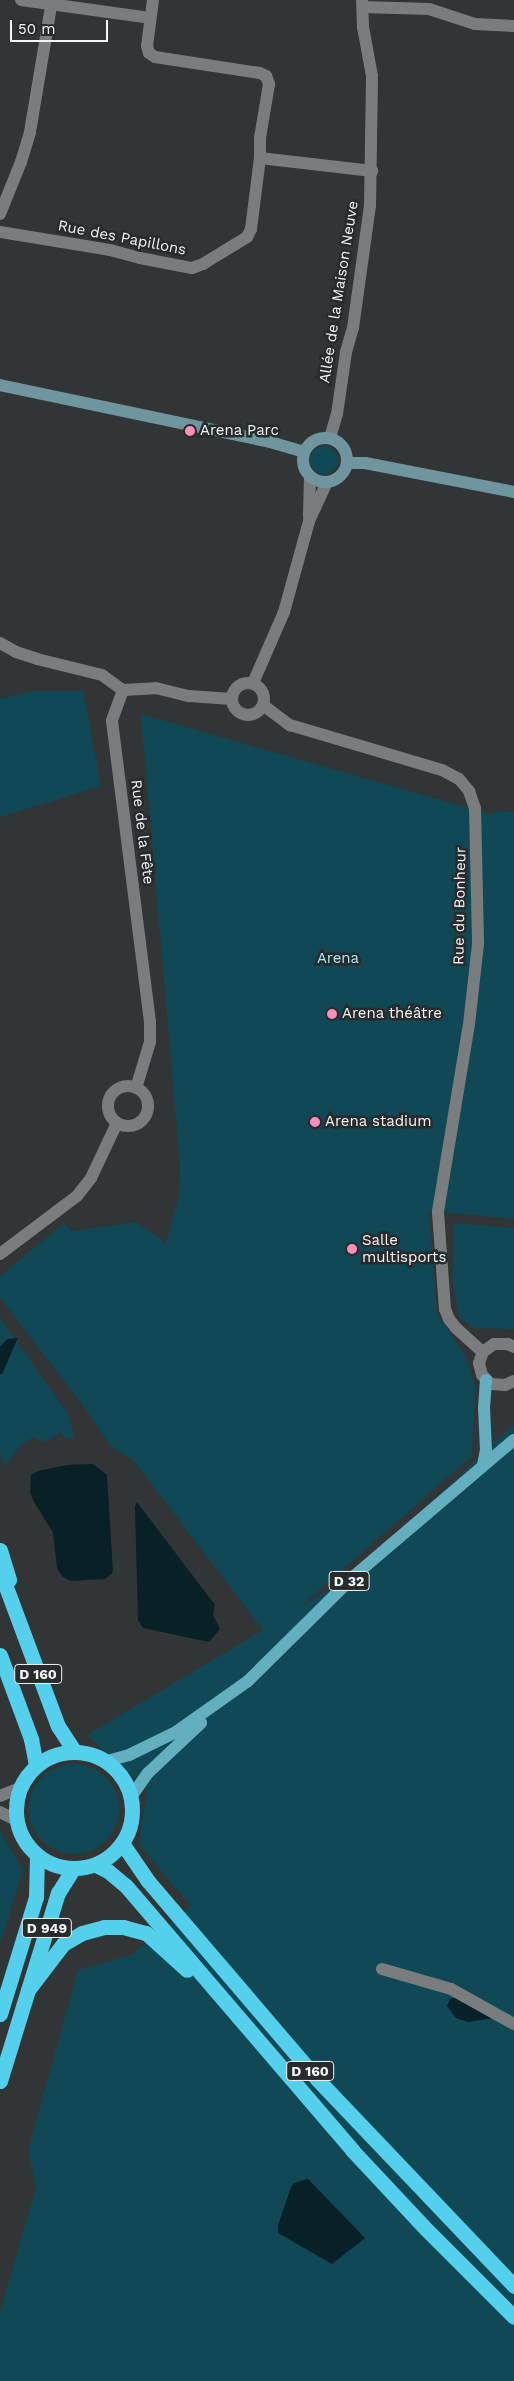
<!DOCTYPE html>
<html>
<head>
<meta charset="utf-8">
<style>
	body { margin:0 }
	#map { position:relative; width:514px; height:2381px; overflow:hidden; background:#323535; font-family:"Work Sans",sans-serif }
	div>[style] { position:absolute }
	[style*='--x'] { left:calc(var(--x)*1px); top:calc(var(--y)*1px); width:calc(var(--w)*1px); rotate:calc(var(--a)*1deg) }
	.green>* { inset:0; background:#104955 }
	.round { border-radius:50% }
	.water>* { inset:0; background:#072127 }
	.street>* { height:12px; margin:-6px; padding:0 6px; transform-origin:6px; border-radius:6px; background:#7a7d7e }
	.street>.ring { margin:-6px; padding:0; box-sizing:content-box; background:none; border:12px solid #7a7d7e; border-radius:50% }
	.secondary>* { height:12px; margin:-6px; padding:0 6px; transform-origin:6px; border-radius:6px; background:#6f969f }
	.secondary>.ring { margin:-6px; padding:0; box-sizing:content-box; background:none; border:12px solid #6f969f; border-radius:50% }
	.primary>* { height:12px; margin:-6px; padding:0 6px; transform-origin:6px; border-radius:6px; background:#63afc0 }
	.highway>* { height:15px; margin:-7.5px; padding:0 7.5px; transform-origin:7.5px; border-radius:7.5px; background:#54d0ec }
	.highway>.ring { margin:-7.5px; padding:0; box-sizing:content-box; background:none; border:15px solid #54d0ec; border-radius:50% }
	.dots>* { width:14px; height:14px; translate:-50% -50%; box-sizing:border-box; border:2px solid #282b2b; border-radius:50% }
	span { translate:-50% -50%; white-space:nowrap; text-align:center; line-height:1.15; -webkit-text-stroke:5px #282b2b; paint-order:stroke }
	.shield-label span { padding:1px 4px; background:#282b2b; border:1px solid; border-radius:4px; -webkit-text-stroke-width:0 }
	.shield-label { font-size:14px; color:#f2f4f5; font-weight:700 }
	.street-label { font-size:15px; color:#f2f4f5 }
	.poi-label { font-size:15px; color:#f2f4f5 }
	.left { translate:0 -50%; text-align:left }
	.park-label { font-size:15px; color:#a8e8f8 }
	.scale { position:absolute; left:10px; top:20px; width:98px; height:22px; box-sizing:border-box; border:2px solid #f2f4f5; border-top:0; padding-left:6px; font-size:15px; line-height:18px; white-space:nowrap; color:#f2f4f5; -webkit-text-stroke:4px #282b2b; paint-order:stroke }
</style>
</head>
<body>
<div id="map">
	<div class="green">
		<i class="round" style="left:310px;top:446px;width:28px;height:28px"></i>
		<i style="clip-path:polygon(33px 691px,83px 691px,101px 786px,0 817px,0 699px)"></i>
		<i style="clip-path:polygon(141px 714px,490px 814px,500px 811px,514px 812px,514px 1219px,429px 1211px,437px 1314px,465px 1355px,475px 1386px,472px 1456px,300px 1607px,354px 1576px,514px 1424px,514px 2381px,0 2381px,0 2313px,36px 2187px,28px 2150px,78px 1970px,131px 1955px,191px 1906px,139px 1845px,147px 1790px,87px 1735px,263px 1630px,134px 1461px,111px 1446px,82px 1404px,0 1298px,0 1276px,64px 1223px,72px 1231px,137px 1222px,166px 1243px,179px 1195px,180px 1165px)"></i>
		<i style="clip-path:polygon(454px 1223px,514px 1228px,514px 1329px,474px 1328px,459px 1317px,452px 1279px)"></i>
		<i style="clip-path:polygon(0 1318px,69px 1415px,74px 1439px,65px 1438px,60px 1432px,45px 1442px,33px 1437px,19px 1447px,5px 1466px,0 1455px)"></i>
		<i class="round" style="left:29px;top:1764px;width:90px;height:90px"></i>
		<i style="clip-path:polygon(0 1831px,23px 1871px,0 1944px)"></i>
	</div>
	<div class="water">
		<i style="clip-path:polygon(18px 1338px,2px 1374px,0 1374px,0 1347px,7px 1339px)"></i>
		<i style="clip-path:polygon(93px 1464px,107px 1475px,113px 1572px,105px 1579px,70px 1581px,62px 1576px,57px 1568px,53px 1533px,33px 1500px,30px 1492px,31px 1475px,38px 1471px,67px 1465px)"></i>
		<i style="clip-path:polygon(137px 1502px,215px 1605px,213px 1615px,220px 1629px,209px 1642px,143px 1628px,138px 1620px,135px 1507px)"></i>
		<i style="clip-path:polygon(456px 1997px,494px 2018px,468px 2022px,456px 2018px,447px 2006px,450px 1999px)"></i>
		<i style="clip-path:polygon(308px 2179px,365px 2238px,332px 2264px,278px 2233px,278px 2225px,291px 2187px,294px 2183px)"></i>
	</div>
	<div class="street">
		<i style="--x:21;--y:0;--w:130;--a:7.9"></i>
		<i style="--x:153;--y:0;--w:46;--a:97.4"></i>
		<i style="--x:147;--y:46;--w:7;--a:74"></i>
		<i style="--x:149;--y:53;--w:7;--a:34"></i>
		<i style="--x:155;--y:57;--w:106;--a:8.7"></i>
		<i style="--x:260;--y:73;--w:7;--a:27"></i>
		<i style="--x:266;--y:76;--w:9;--a:69"></i>
		<i style="--x:269;--y:84;--w:55;--a:99.5"></i>
		<i style="--x:260;--y:138;--w:20;--a:90"></i>
		<i style="--x:363;--y:7;--w:66;--a:1.7"></i>
		<i style="--x:429;--y:9;--w:48;--a:18.1"></i>
		<i style="--x:475;--y:24;--w:39;--a:3"></i>
		<i style="--x:0;--y:214;--w:56;--a:-68"></i>
		<i style="--x:21;--y:162;--w:31;--a:-73"></i>
		<i style="--x:30;--y:132;--w:134;--a:-80.5"></i>
		<i style="--x:0;--y:232;--w:111;--a:9.3"></i>
		<i style="--x:110;--y:250;--w:31;--a:15"></i>
		<i style="--x:140;--y:258;--w:53;--a:10.9"></i>
		<i style="--x:192;--y:268;--w:12;--a:-20"></i>
		<i style="--x:203;--y:264;--w:52;--a:-31.5"></i>
		<i style="--x:247;--y:237;--w:9;--a:-63"></i>
		<i style="--x:251;--y:229;--w:72;--a:-82.8"></i>
		<i style="--x:260;--y:158;--w:113;--a:6.6"></i>
		<i style="--x:330;--y:438;--w:25;--a:-74"></i>
		<i style="--x:337;--y:414;--w:63;--a:-81.7"></i>
		<i style="--x:346;--y:352;--w:25;--a:-74"></i>
		<i style="--x:353;--y:328;--w:123;--a:-82.1"></i>
		<i style="--x:370;--y:206;--w:130;--a:-89.1"></i>
		<i style="--x:372;--y:76;--w:50;--a:-100.4"></i>
		<i style="--x:363;--y:27;--w:27;--a:-92"></i>
		<i style="--x:309;--y:516;--w:40;--a:-88.6"></i>
		<i style="--x:0;--y:643;--w:18;--a:29"></i>
		<i style="--x:16;--y:652;--w:22;--a:18"></i>
		<i style="--x:37;--y:659;--w:67;--a:13.8"></i>
		<i style="--x:102;--y:675;--w:26;--a:36"></i>
		<i style="--x:253;--y:683;--w:77;--a:-66.4"></i>
		<i style="--x:284;--y:612;--w:94;--a:-74.6"></i>
		<i style="--x:309;--y:521;--w:43;--a:-65.2"></i>
		<i class="ring" style="left:232px;top:683px;width:20px;height:20px"></i>
		<i style="--x:123;--y:690;--w:33;--a:110"></i>
		<i style="--x:112;--y:721;--w:303;--a:82.8"></i>
		<i style="--x:150;--y:1022;--w:20;--a:90"></i>
		<i style="--x:150;--y:1042;--w:48;--a:106.9"></i>
		<i style="--x:123;--y:690;--w:33;--a:-3"></i>
		<i style="--x:156;--y:688;--w:34;--a:14"></i>
		<i style="--x:189;--y:696;--w:43;--a:4"></i>
		<i style="--x:263;--y:705;--w:34;--a:37"></i>
		<i style="--x:290;--y:725;--w:159;--a:16.5"></i>
		<i style="--x:442;--y:770;--w:19;--a:28"></i>
		<i style="--x:459;--y:779;--w:16;--a:50"></i>
		<i style="--x:469;--y:791;--w:18;--a:71"></i>
		<i style="--x:475;--y:808;--w:136;--a:88.7"></i>
		<i style="--x:478;--y:944;--w:81;--a:96.4"></i>
		<i style="--x:469;--y:1024;--w:191;--a:99.4"></i>
		<i style="--x:438;--y:1212;--w:97;--a:85.9"></i>
		<i style="--x:445;--y:1309;--w:11;--a:68"></i>
		<i style="--x:449;--y:1319;--w:11;--a:52"></i>
		<i style="--x:456;--y:1328;--w:36;--a:42"></i>
		<i class="ring" style="left:108px;top:1086px;width:28px;height:28px"></i>
		<i style="--x:0;--y:1254;--w:96;--a:-37"></i>
		<i style="--x:77;--y:1196;--w:23;--a:-52"></i>
		<i style="--x:91;--y:1178;--w:61;--a:-64.7"></i>
		<i style="--x:514;--y:1347;--w:7;--a:-153"></i>
		<i style="--x:508;--y:1344;--w:14;--a:180"></i>
		<i style="--x:494;--y:1344;--w:14;--a:144"></i>
		<i style="--x:483;--y:1352;--w:12;--a:110"></i>
		<i style="--x:479;--y:1363;--w:12;--a:76"></i>
		<i style="--x:482;--y:1375;--w:13;--a:45"></i>
		<i style="--x:491;--y:1384;--w:14;--a:4"></i>
		<i style="--x:505;--y:1385;--w:10;--a:-24"></i>
		<i style="--x:0;--y:1796;--w:22;--a:-22"></i>
		<i style="--x:0;--y:1812;--w:18;--a:27"></i>
		<i style="--x:382;--y:1969;--w:72;--a:16.2"></i>
		<i style="--x:451;--y:1989;--w:72;--a:29.1"></i>
	</div>
	<div class="secondary">
		<i style="--x:0;--y:385;--w:276;--a:11.9"></i>
		<i style="--x:270;--y:442;--w:35;--a:16"></i>
		<i class="ring" style="left:303px;top:438px;width:32px;height:32px"></i>
		<i style="--x:347;--y:463;--w:18;--a:0"></i>
		<i style="--x:365;--y:463;--w:152;--a:11"></i>
	</div>
	<div class="primary">
		<i style="--x:483;--y:1465;--w:15;--a:-79"></i>
		<i style="--x:486;--y:1450;--w:42;--a:-92.7"></i>
		<i style="--x:484;--y:1408;--w:28;--a:-86"></i>
		<i style="--x:107;--y:1761;--w:23;--a:-15"></i>
		<i style="--x:129;--y:1755;--w:52;--a:-26.1"></i>
		<i style="--x:176;--y:1732;--w:88;--a:-35.3"></i>
		<i style="--x:248;--y:1681;--w:149;--a:-44.7"></i>
		<i style="--x:354;--y:1576;--w:210;--a:-40.4"></i>
		<i style="--x:131;--y:1797;--w:29;--a:-55"></i>
		<i style="--x:148;--y:1773;--w:73;--a:-43.3"></i>
	</div>
	<div class="highway">
		<i style="--x:0;--y:1550;--w:31;--a:73"></i>
		<i style="--x:0;--y:1571;--w:165;--a:69.5"></i>
		<i style="--x:58;--y:1726;--w:30;--a:57"></i>
		<i style="--x:0;--y:1655;--w:90;--a:69.7"></i>
		<i style="--x:31;--y:1739;--w:26;--a:79"></i>
		<i class="ring" style="left:16px;top:1752px;width:101px;height:101px"></i>
		<i style="--x:122;--y:1843;--w:46;--a:55.6"></i>
		<i style="--x:148;--y:1881;--w:260;--a:49.5"></i>
		<i style="--x:317;--y:2079;--w:286;--a:46.4"></i>
		<i style="--x:96;--y:1865;--w:13;--a:27"></i>
		<i style="--x:108;--y:1871;--w:23;--a:40"></i>
		<i style="--x:126;--y:1886;--w:348;--a:49.4"></i>
		<i style="--x:352;--y:2150;--w:108;--a:46.9"></i>
		<i style="--x:426;--y:2229;--w:124;--a:45"></i>
		<i style="--x:28;--y:1990;--w:58;--a:-52.7"></i>
		<i style="--x:63;--y:1944;--w:22;--a:-30"></i>
		<i style="--x:82;--y:1933;--w:23;--a:-15"></i>
		<i style="--x:104;--y:1927;--w:19;--a:0"></i>
		<i style="--x:123;--y:1927;--w:24;--a:15"></i>
		<i style="--x:146;--y:1933;--w:55;--a:42.1"></i>
		<i style="--x:0;--y:2014;--w:122;--a:-72.9"></i>
		<i style="--x:36;--y:1897;--w:42;--a:-88.6"></i>
		<i style="--x:0;--y:2081;--w:197;--a:-72.9"></i>
		<i style="--x:58;--y:1893;--w:28;--a:-58"></i>
	</div>
	<div class="dots">
		<i style="left:190px;top:431px;background:#ff8eb9"></i>
		<i style="left:332px;top:1014px;background:#ff8eb9"></i>
		<i style="left:315px;top:1122px;background:#ff8eb9"></i>
		<i style="left:352px;top:1249px;background:#ff8eb9"></i>
	</div>
	<div class="shield-label">
		<span style="left:349px;top:1581px">D 32</span>
		<span style="left:38px;top:1674px">D 160</span>
		<span style="left:47px;top:1928px">D 949</span>
		<span style="left:310px;top:2071px">D 160</span>
	</div>
	<div class="street-label">
		<span style="left:122px;top:238px;rotate:11deg">Rue des Papillons</span>
		<span style="left:339px;top:292px;rotate:-81deg">Allée de la Maison Neuve</span>
		<span style="left:142px;top:832px;rotate:83deg">Rue de la Fête</span>
		<span style="left:460px;top:906px;rotate:-89deg">Rue du Bonheur</span>
	</div>
	<div class="poi-label">
		<span class="left" style="left:200px;top:431px">Arena Parc</span>
		<span class="left" style="left:342px;top:1014px">Arena théâtre</span>
		<span class="left" style="left:325px;top:1122px">Arena stadium</span>
		<span class="left" style="left:362px;top:1249px">Salle<br>multisports</span>
	</div>
	<div class="park-label">
		<span style="left:338px;top:959px">Arena</span>
	</div>
	<div class="scale">50 m</div>
</div>
</body>
</html>
